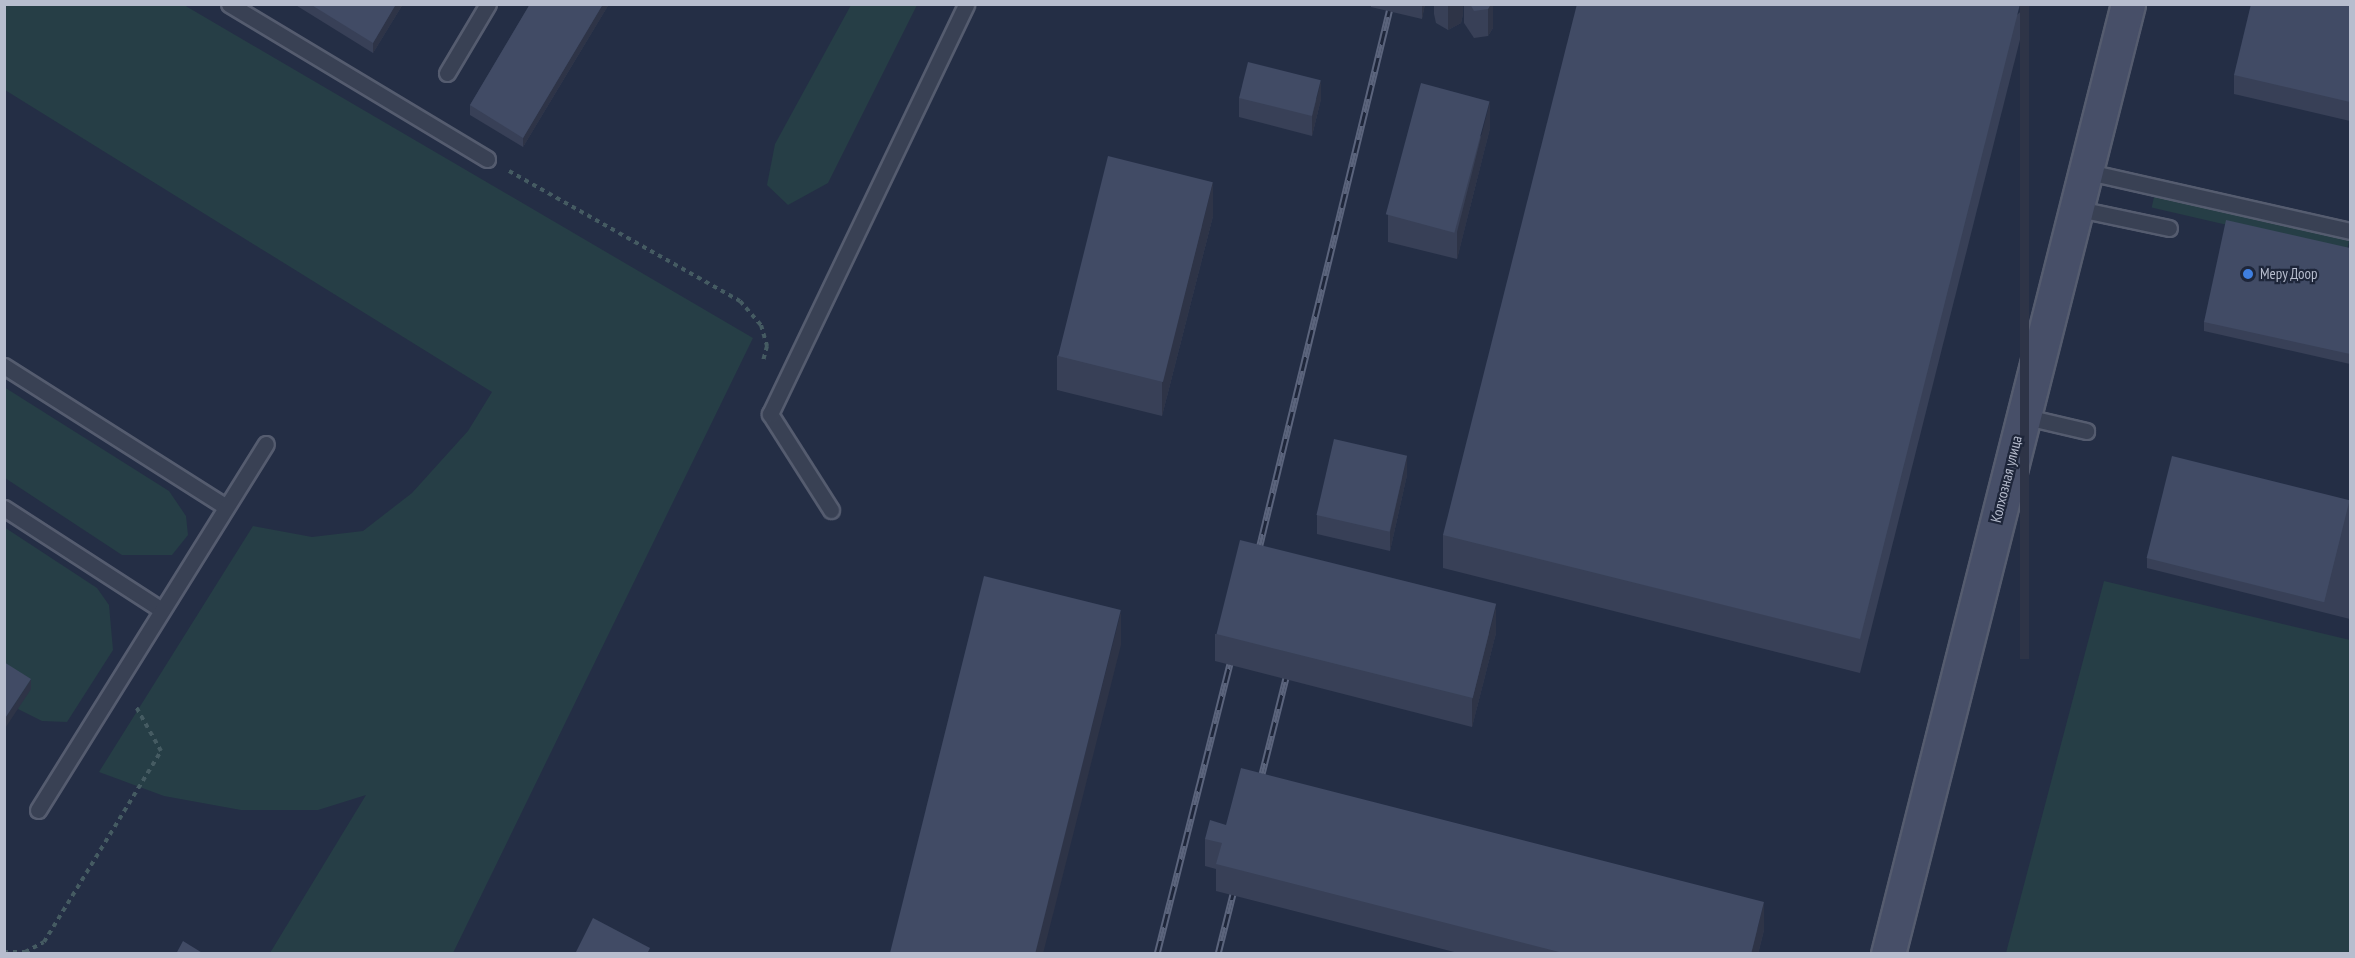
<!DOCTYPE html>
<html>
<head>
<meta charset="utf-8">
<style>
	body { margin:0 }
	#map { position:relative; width:2355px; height:958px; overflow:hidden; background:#242e45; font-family:"PT Sans Narrow",sans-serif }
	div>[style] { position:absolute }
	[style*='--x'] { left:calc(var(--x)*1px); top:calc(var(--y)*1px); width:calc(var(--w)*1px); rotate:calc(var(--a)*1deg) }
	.green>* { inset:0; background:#263e46; transform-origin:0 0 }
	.path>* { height:4px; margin-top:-2px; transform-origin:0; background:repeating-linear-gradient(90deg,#455b62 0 4.5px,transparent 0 9px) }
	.roads { filter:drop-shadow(2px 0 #555c6f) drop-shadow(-2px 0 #555c6f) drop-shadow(0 2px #555c6f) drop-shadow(0 -2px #555c6f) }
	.lane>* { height:15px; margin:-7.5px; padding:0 7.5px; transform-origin:7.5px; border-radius:7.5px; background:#394154 }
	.secondary>* { height:33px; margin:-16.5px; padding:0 16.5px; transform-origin:16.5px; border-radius:16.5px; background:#474f68 }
	.rail>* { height:7px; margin-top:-3.5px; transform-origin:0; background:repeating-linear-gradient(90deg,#1e263a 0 14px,#5b647c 0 28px); box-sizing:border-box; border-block:2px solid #5b647c }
	.wall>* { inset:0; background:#384057 }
	.shaded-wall>* { inset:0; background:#2e3447; transform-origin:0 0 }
	.building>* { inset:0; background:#414b65; transform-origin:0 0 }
	.dots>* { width:16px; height:16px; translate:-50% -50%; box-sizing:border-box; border:3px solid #1e263a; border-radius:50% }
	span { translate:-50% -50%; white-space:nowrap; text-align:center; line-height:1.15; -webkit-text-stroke:4.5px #1e263a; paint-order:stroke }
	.poi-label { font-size:15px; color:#b7bdce }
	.left { translate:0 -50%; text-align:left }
	.street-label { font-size:15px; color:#b7bdce }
	.frame { position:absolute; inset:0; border:6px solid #b7bdce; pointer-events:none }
</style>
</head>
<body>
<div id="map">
	<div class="green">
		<i style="clip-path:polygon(4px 5px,184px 5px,753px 338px,453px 953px,270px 953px,366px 795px,318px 810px,241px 810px,164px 796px,99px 772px,253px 526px,312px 537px,363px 531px,412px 493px,468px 431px,492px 392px,5px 90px)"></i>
		<i style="clip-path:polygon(851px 5px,917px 5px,828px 183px,788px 205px,767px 185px,775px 144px)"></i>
		<i style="left:2155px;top:193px;width:200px;height:15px;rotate:13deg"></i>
		<i style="clip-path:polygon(4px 387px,169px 491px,186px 516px,188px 535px,172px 555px,122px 555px,5px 478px)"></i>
		<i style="clip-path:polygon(4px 527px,97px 588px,109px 605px,113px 650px,67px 722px,42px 721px,18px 709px,5px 672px)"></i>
		<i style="clip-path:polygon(2104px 581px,2350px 640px,2350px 953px,2006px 953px)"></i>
	</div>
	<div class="path">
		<i style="--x:509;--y:171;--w:265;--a:29.4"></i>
		<i style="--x:740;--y:301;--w:32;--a:49"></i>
		<i style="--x:761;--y:325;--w:22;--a:74"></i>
		<i style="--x:767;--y:346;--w:16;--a:105"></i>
		<i style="--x:4;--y:952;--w:21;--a:0"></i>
		<i style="--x:25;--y:952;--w:21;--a:-28"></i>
		<i style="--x:44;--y:942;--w:224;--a:-58.5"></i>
		<i style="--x:161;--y:751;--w:53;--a:-119.5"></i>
	</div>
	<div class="roads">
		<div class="lane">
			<i style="--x:229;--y:4;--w:301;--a:31"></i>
			<i style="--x:447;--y:73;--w:80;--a:-59.3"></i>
			<i style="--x:2084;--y:171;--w:273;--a:12.7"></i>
			<i style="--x:2074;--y:208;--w:97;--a:11.9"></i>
			<i style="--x:4;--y:366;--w:263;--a:32.4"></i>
			<i style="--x:2022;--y:416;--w:66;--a:13.2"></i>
			<i style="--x:4;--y:508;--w:186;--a:32.9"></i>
			<i style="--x:831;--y:510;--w:114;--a:-122.4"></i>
			<i style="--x:770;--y:414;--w:454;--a:-64.4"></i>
			<i style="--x:38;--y:810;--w:431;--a:-58.1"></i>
		</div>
		<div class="secondary">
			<i style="--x:1888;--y:954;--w:980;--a:-75.82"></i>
		</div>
	</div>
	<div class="rail">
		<i style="--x:1256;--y:561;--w:573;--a:-76.38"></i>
		<i style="--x:1258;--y:790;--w:132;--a:-76"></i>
		<i style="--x:1157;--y:954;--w:316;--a:-75.9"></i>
		<i style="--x:1218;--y:954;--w:78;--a:-76"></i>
	</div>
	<div class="wall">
		<i style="clip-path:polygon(294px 4px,403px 4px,373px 53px)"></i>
		<i style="clip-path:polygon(530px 4px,609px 4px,523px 147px,470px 115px,470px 105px)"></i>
		<i style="clip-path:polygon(1371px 4px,1425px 4px,1422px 19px,1371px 7px)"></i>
		<i style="clip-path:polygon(1434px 4px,1463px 4px,1463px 14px,1461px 23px,1448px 30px,1436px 23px,1434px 14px)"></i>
		<i style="clip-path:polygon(1464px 4px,1493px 4px,1493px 28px,1488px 36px,1474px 38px,1464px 23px)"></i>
		<i style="clip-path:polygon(2029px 4px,1860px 673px,1443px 568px,1443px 535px)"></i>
		<i style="clip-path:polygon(2350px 4px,2350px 121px,2234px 94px,2234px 75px)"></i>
		<i style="clip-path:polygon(1239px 98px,1321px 99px,1312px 136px,1239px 117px)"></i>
		<i style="clip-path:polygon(1490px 128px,1457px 259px,1388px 242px,1388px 215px)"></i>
		<i style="clip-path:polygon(1213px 216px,1162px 416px,1057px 390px,1057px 356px)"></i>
		<i style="clip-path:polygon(2350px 248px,2350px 364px,2204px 331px,2204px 322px)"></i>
		<i style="clip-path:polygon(1407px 475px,1390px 551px,1317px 534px,1317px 515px)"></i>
		<i style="clip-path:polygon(2350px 500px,2350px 619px,2147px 568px,2147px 558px)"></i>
		<i style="clip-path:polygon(1496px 633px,1472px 727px,1215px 661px,1215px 634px)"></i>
		<i style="clip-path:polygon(1226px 825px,1764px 930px,1758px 954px,1462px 954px,1216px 891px,1216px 869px,1205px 866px,1205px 839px)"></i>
	</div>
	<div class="shaded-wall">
		<i style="clip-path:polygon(396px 4px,403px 4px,373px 53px,373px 43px)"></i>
		<i style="clip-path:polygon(603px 4px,609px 4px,523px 147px,523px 138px)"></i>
		<i style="clip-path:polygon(1422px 4px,1425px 4px,1422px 19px)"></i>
		<i style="clip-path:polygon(1448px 4px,1463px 4px,1463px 14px,1461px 23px,1448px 30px)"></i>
		<i style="clip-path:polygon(1491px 4px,1493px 4px,1493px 28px,1488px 36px,1488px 9px)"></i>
		<i style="left:2020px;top:4px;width:9px;height:655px"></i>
		<i style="clip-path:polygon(1321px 80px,1321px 99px,1312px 136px,1312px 117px)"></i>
		<i style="clip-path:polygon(1490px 101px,1490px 128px,1457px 259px,1457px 232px)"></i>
		<i style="clip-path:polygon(1213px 182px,1213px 216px,1162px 416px,1162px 382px)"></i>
		<i style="clip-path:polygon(1407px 456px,1407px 475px,1390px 551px,1390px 532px)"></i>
		<i style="clip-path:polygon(1496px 606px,1496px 633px,1472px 727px,1472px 700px)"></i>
		<i style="clip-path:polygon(1121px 611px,1121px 645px,1043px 954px,1034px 954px)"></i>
		<i style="clip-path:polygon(31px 679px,31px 689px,4px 730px,4px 720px)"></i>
		<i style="clip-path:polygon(1764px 902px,1764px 930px,1758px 954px,1751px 954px)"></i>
	</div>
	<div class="building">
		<i style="clip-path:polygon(310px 4px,396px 4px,373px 43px)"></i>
		<i style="clip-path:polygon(530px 4px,603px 4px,523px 138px,470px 105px)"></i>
		<i style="clip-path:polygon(1470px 4px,1491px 4px,1488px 9px,1474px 11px)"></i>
		<i style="clip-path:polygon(1577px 4px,2020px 4px,1860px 639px,1443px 535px)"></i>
		<i style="clip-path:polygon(2251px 4px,2350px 4px,2350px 102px,2234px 75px)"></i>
		<i style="left:1248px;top:62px;width:75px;height:37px;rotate:14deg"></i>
		<i style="left:1421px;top:83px;width:71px;height:136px;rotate:15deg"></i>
		<i style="left:1108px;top:156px;width:108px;height:206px;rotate:14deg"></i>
		<i style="clip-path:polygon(2226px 220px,2350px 248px,2350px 354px,2204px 322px)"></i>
		<i style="left:1334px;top:439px;width:75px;height:78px;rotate:13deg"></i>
		<i style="left:2172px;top:456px;width:183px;height:105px;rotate:14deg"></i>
		<i style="left:1240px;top:540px;width:264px;height:97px;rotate:14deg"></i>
		<i style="left:984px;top:576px;width:141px;height:390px;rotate:14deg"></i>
		<i style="clip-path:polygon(4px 662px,31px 679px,4px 720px)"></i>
		<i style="clip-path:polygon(1241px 768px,1764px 902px,1751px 954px,1567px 954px,1216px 864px,1222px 843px,1205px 839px,1210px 820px,1226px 825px)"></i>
		<i style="clip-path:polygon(593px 918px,650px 948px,647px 954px,575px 954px)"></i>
		<i style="clip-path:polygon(183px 941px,204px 954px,176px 954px)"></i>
	</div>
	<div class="dots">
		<i style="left:2248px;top:274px;background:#3f7fe0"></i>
	</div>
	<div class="poi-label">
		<span class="left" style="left:2260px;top:274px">Меру Доор</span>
	</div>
	<div class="street-label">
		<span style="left:2006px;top:479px;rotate:-76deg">Колхозная улица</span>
	</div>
	<div class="frame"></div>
</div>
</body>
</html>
